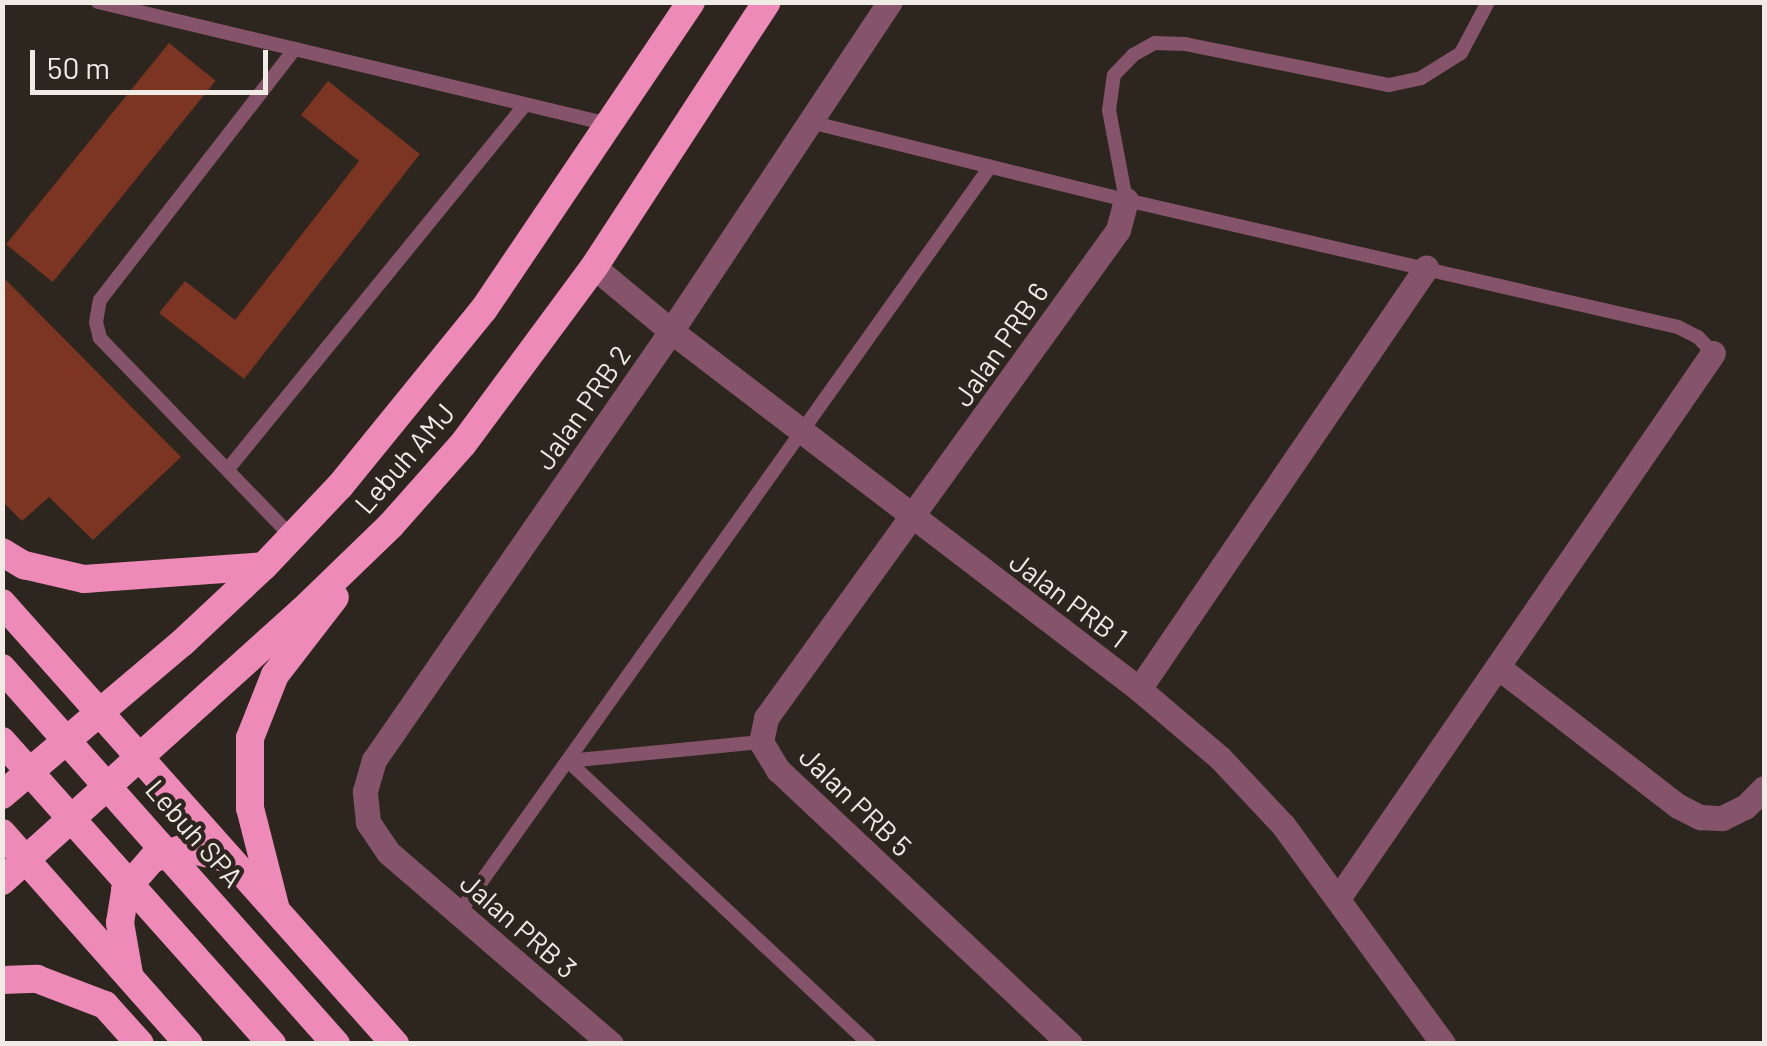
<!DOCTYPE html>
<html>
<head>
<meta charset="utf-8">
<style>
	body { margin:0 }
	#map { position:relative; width:1767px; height:1046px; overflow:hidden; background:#2d261e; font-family:Barlow,sans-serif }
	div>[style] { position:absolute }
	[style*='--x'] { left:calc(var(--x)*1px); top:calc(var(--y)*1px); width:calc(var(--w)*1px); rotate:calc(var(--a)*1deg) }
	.building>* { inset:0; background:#7b3522; transform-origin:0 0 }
	.service>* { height:14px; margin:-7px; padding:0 7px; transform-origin:7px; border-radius:7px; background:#85536a }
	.minor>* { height:25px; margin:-12.5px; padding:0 12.5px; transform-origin:12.5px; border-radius:12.5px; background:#85536a }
	.trunk>* { height:28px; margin:-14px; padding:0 14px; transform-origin:14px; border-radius:14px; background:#ee8ab8 }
	span { translate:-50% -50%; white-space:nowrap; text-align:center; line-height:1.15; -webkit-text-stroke:9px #2d261e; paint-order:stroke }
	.street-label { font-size:28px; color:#f0ebe5 }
	.frame { position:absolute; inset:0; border:5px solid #f0ebe5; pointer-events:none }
	.scale { position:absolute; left:30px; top:50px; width:238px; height:45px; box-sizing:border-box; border:5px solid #f0ebe5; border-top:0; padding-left:12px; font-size:30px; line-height:35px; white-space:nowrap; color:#f0ebe5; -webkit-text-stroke:8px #2d261e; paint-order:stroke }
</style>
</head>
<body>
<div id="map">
	<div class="building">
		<i style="left:169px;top:43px;width:60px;height:259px;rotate:39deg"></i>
		<i style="clip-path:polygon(328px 81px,420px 154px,244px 379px,159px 313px,185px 281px,235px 320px,359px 161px,301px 115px)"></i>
		<i style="clip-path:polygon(2px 276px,181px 457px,93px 540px,49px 497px,22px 521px,2px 501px)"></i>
	</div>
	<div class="service">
		<i style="--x:98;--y:2;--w:524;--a:13.45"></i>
		<i style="--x:810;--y:122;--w:325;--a:13.9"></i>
		<i style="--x:1126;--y:200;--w:566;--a:12.96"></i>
		<i style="--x:1678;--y:327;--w:22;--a:27"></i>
		<i style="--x:1698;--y:337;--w:22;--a:47"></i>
		<i style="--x:1126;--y:200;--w:92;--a:-100.7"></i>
		<i style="--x:1109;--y:110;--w:35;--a:-82"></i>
		<i style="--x:1114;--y:75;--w:28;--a:-46"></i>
		<i style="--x:1133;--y:55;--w:25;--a:-29"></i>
		<i style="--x:1155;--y:43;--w:30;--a:2"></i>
		<i style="--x:1185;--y:44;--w:208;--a:11.4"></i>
		<i style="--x:1389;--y:85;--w:33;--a:-12"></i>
		<i style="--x:1421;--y:78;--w:47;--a:-32"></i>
		<i style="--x:1461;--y:53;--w:58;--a:-62.1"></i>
		<i style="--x:228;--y:469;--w:467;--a:-50.8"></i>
		<i style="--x:292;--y:537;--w:277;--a:-134"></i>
		<i style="--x:100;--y:338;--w:16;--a:-104"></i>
		<i style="--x:96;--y:322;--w:22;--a:-80"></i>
		<i style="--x:100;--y:300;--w:318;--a:-52.2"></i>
		<i style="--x:761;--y:742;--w:194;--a:174.4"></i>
		<i style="--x:568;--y:761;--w:413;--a:43.2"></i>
		<i style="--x:459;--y:913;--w:916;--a:-54.56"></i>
	</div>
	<div class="minor">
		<i style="--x:594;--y:267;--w:100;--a:39.7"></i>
		<i style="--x:671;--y:331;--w:589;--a:37.41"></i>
		<i style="--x:1139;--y:689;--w:106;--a:40.4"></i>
		<i style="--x:1220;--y:758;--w:92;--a:46.8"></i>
		<i style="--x:1283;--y:825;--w:271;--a:53.8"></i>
		<i style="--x:1498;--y:667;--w:227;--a:37.7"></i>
		<i style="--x:1678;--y:806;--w:25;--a:27"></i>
		<i style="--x:1700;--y:817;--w:22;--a:3"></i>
		<i style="--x:1722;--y:818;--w:25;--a:-26"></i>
		<i style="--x:1745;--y:807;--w:27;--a:-45"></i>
		<i style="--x:1139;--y:689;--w:510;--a:-55.72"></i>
		<i style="--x:1339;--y:897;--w:660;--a:-55.49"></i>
		<i style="--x:611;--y:1044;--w:294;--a:-139.3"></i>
		<i style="--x:388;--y:852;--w:36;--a:-124"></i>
		<i style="--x:368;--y:822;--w:31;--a:-96"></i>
		<i style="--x:365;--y:791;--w:32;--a:-74"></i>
		<i style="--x:374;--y:760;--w:522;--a:-55.3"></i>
		<i style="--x:671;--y:331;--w:395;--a:-56.4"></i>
		<i style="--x:1070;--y:1044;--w:400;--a:-136.8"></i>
		<i style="--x:778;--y:770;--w:33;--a:-121"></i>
		<i style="--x:761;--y:742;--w:25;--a:-78"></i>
		<i style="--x:766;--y:718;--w:602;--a:-54.2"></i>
		<i style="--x:1118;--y:230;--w:31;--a:-75"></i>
	</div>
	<div class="trunk">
		<i style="--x:2;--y:552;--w:26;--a:31"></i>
		<i style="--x:24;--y:565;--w:62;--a:13.1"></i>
		<i style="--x:84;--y:579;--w:180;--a:-4.1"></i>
		<i style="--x:2;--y:603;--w:591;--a:48.29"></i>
		<i style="--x:2;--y:668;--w:503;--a:48.39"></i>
		<i style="--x:2;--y:741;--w:406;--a:48.3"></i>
		<i style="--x:2;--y:795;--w:236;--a:-40.2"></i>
		<i style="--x:182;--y:643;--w:112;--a:-43.2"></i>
		<i style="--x:264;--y:566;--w:110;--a:-46.5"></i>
		<i style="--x:340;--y:486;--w:228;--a:-50.9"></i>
		<i style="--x:484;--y:309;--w:370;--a:-56"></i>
		<i style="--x:2;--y:833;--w:282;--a:48.5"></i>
		<i style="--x:2;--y:881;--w:404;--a:-42"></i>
		<i style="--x:302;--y:611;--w:124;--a:-44"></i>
		<i style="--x:391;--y:525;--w:108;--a:-48.4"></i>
		<i style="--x:463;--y:444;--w:220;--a:-53.5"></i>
		<i style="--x:594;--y:267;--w:316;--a:-56.9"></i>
		<i style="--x:275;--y:906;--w:101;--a:-104.3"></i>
		<i style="--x:250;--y:808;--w:70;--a:-90"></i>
		<i style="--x:250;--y:738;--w:68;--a:-68.4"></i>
		<i style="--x:275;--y:675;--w:98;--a:-52.4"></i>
		<i style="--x:129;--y:974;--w:52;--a:-100"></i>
		<i style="--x:120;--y:923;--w:33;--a:-81"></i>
		<i style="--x:125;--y:890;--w:41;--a:-48.9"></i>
		<i style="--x:152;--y:859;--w:34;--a:-19"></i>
		<i style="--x:184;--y:848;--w:46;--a:13.7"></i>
		<i style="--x:2;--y:980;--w:35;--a:-2"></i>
		<i style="--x:37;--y:979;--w:73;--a:20.9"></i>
		<i style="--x:105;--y:1005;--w:52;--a:48.1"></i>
	</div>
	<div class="street-label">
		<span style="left:1000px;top:344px;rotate:-55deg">Jalan PRB 6</span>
		<span style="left:582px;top:407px;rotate:-55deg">Jalan PRB 2</span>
		<span style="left:404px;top:458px;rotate:-49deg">Lebuh AMJ</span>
		<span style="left:1069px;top:599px;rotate:37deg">Jalan PRB 1</span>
		<span style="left:856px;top:801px;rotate:44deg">Jalan PRB 5</span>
		<span style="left:195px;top:833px;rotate:49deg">Lebuh SPA</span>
		<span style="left:519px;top:925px;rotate:41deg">Jalan PRB 3</span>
	</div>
	<div class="frame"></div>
	<div class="scale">50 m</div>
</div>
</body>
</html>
